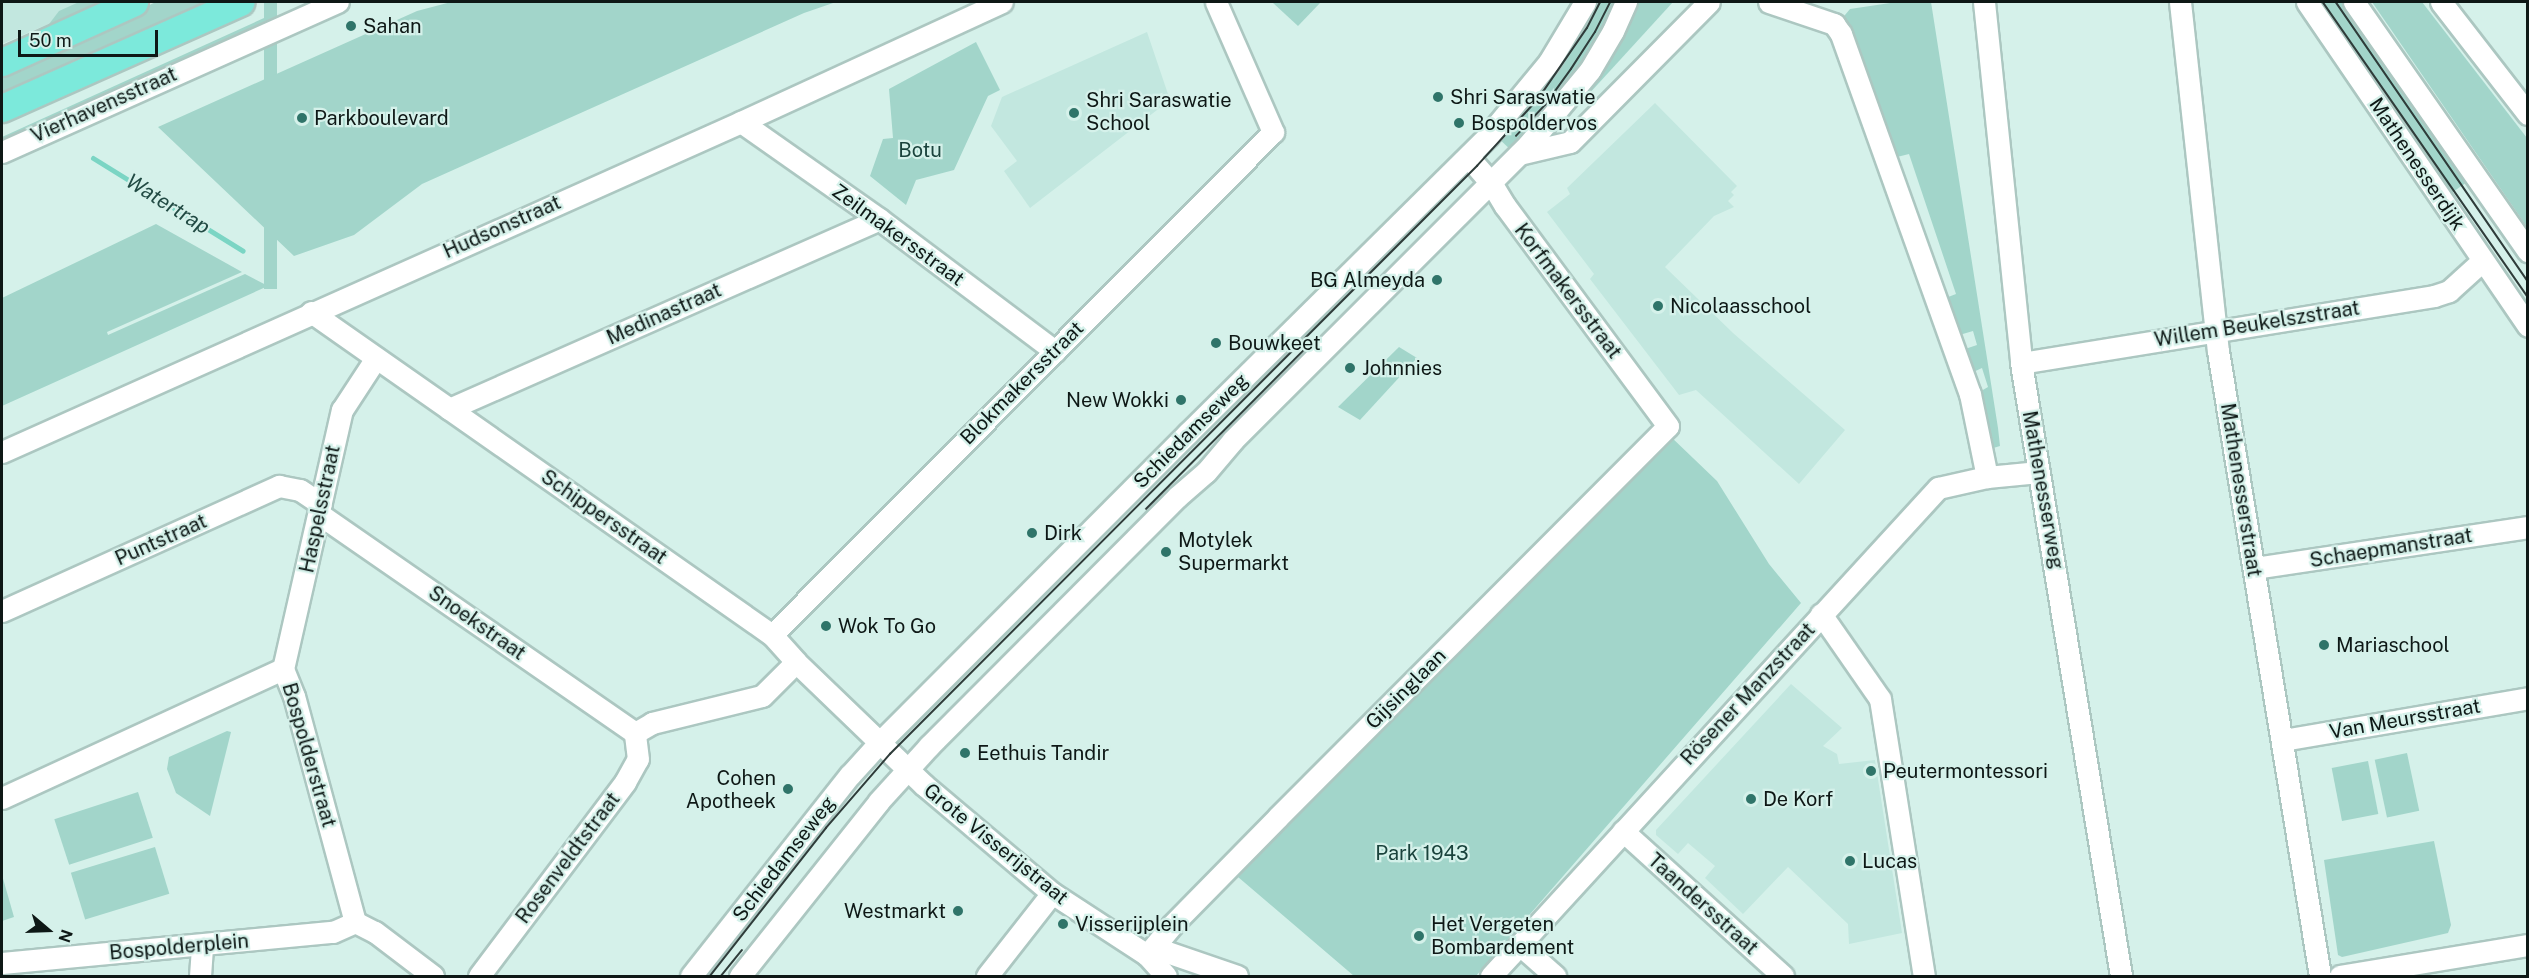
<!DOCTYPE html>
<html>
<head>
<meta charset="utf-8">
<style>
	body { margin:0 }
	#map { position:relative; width:2529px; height:978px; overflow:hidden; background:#d5f1ea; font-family:"Public Sans",sans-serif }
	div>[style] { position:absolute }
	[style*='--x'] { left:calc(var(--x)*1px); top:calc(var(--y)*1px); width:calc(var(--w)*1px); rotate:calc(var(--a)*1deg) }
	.built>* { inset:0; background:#c2e7df }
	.green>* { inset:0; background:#a2d5ca; transform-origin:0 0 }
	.stream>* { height:5px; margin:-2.5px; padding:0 2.5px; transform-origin:2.5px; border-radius:2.5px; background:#7bd5c4 }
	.roads { filter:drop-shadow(2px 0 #acc7c1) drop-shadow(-2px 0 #acc7c1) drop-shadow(0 2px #acc7c1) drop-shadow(0 -2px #acc7c1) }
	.minor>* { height:21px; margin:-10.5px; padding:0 10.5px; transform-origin:10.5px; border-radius:10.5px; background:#fff }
	.major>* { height:27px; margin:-13.5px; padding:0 13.5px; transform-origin:13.5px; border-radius:13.5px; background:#7ce9db }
	.tram>* { height:1.5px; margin:-0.75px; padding:0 0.75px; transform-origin:0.75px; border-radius:0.75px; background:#2f3c3a }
	.dots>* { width:16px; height:16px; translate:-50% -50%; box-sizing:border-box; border:3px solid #d5f1ea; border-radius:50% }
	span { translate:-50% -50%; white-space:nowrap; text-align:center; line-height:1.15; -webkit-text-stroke:4.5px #d5f1ea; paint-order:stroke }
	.poi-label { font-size:20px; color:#0e1816 }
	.left { translate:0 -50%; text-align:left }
	.right { translate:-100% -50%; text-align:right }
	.street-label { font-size:20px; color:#0e1816 }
	.park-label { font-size:20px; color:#1a433c }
	.water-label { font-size:21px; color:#224b44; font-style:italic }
	.frame { position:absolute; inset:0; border:3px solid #0e1816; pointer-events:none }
	.north { position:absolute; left:18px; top:900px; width:60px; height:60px; -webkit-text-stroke:4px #d5f1ea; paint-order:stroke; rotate:109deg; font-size:16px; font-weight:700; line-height:24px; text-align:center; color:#0e1816 }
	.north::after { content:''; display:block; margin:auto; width:21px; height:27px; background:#0e1816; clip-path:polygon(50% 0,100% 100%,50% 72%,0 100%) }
	.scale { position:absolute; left:18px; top:30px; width:140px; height:27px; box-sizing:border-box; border:3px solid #0e1816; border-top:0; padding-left:8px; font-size:18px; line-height:21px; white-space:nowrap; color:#0e1816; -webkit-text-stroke:4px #d5f1ea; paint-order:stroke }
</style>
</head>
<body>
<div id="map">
	<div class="built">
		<i style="clip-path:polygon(2px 2px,99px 2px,2px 44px)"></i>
		<i style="clip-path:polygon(1147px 32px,1170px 100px,1030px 208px,1004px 171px,1017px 161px,991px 126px,1002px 97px)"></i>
		<i style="clip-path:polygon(1655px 103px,1737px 186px,1731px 192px,1734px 195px,1728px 201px,1734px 207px,1714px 216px,1665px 267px,1733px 333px,1845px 430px,1799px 484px,1696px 390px,1679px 395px,1590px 279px,1594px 274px,1547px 212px,1570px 194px,1567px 188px)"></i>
		<i style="clip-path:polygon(1791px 684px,1842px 728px,1823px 746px,1837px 754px,1839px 764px,1875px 760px,1902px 933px,1849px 944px,1848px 924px,1788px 867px,1743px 914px,1705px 878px,1715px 866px,1688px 843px,1678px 854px,1656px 835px,1656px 830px)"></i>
	</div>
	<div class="green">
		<i style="clip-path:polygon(79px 2px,113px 2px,43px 32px,59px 11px)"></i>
		<i style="clip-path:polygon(156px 2px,220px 2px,2px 100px,2px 71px)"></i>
		<i style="left:264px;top:2px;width:13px;height:287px"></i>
		<i style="clip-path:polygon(451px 2px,836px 2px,804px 13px,422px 184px,354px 235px,294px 256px,158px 127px,417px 11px)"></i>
		<i style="clip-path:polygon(1272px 2px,1321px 2px,1298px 26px)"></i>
		<i style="clip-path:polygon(1592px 2px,1620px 2px,1594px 51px,1514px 153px,1495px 135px)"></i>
		<i style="clip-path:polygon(1634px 2px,1673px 2px,1545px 142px,1544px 137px)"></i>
		<i style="clip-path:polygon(1897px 2px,1931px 2px,1998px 428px,2000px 446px,1990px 449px,1976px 394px,1988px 387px,1982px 368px,1969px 374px,1962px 350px,1977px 345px,1973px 331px,1956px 336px,1943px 299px,1956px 294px,1909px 154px,1893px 158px,1840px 21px,1850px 9px)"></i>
		<i style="clip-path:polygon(2315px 2px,2345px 2px,2470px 180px,2447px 196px)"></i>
		<i style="clip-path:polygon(2372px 2px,2422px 2px,2527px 138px,2527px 227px)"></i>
		<i style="clip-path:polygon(264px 18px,267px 20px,266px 24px,2px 143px,2px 137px)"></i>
		<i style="clip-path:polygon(976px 42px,1000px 90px,988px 96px,954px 170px,916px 180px,906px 205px,870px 176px,883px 139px,893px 138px,889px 89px)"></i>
		<i style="clip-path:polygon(156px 224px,242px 272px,107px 332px,108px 335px,245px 274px,268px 286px,2px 406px,2px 298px)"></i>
		<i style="clip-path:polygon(1399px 347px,1417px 358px,1360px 420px,1338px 407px)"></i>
		<i style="clip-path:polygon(1669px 435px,1717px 481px,1769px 564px,1801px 603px,1476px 976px,1354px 976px,1231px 871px)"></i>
		<i style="clip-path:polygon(227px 731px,231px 732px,210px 816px,176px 793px,167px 769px,169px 757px)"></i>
		<i style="left:2407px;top:753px;width:59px;height:33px;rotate:78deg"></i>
		<i style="left:2368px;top:761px;width:54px;height:37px;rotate:79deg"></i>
		<i style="left:138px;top:792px;width:48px;height:88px;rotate:72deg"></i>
		<i style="clip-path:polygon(2434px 841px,2451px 925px,2448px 933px,2342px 957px,2338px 955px,2324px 860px)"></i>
		<i style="left:155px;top:847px;width:49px;height:88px;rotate:73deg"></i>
		<i style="clip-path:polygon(2px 875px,14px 917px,2px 921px)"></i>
	</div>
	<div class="stream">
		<i style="--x:93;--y:158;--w:176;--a:31.8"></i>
	</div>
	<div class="roads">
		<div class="minor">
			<i style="--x:1769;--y:2;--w:69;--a:18.7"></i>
			<i style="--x:1834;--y:24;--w:12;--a:55"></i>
			<i style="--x:1841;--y:34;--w:382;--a:70.3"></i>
			<i style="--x:1970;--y:394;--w:85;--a:78.4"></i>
			<i style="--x:1984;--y:2;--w:363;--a:84.1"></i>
			<i style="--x:2021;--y:363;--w:621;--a:80.73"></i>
			<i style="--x:2180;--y:2;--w:351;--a:83.8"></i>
			<i style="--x:2218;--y:351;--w:633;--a:80.73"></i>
			<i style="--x:2307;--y:2;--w:392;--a:55.7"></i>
			<i style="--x:2354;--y:2;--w:304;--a:55.1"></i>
			<i style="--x:2441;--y:2;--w:142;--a:52.2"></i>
			<i style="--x:741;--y:122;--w:169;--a:35.1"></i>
			<i style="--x:879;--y:219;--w:220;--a:36.9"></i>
			<i style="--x:2;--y:152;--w:368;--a:-24.1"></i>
			<i style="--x:1519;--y:154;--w:52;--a:-13.2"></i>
			<i style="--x:1570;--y:142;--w:197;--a:-45.2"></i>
			<i style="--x:311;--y:312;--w:563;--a:35.02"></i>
			<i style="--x:772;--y:635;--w:36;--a:48"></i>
			<i style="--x:796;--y:662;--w:178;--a:43.9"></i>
			<i style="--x:924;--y:785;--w:167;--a:40.2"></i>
			<i style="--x:1052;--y:893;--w:113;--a:33.1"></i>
			<i style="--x:1147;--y:955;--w:28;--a:48"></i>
			<i style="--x:2021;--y:363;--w:418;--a:-9.2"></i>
			<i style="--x:2434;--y:296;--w:16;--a:-18"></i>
			<i style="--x:2449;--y:291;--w:45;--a:-42.3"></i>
			<i style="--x:449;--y:409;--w:470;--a:-23.8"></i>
			<i style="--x:2;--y:452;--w:809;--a:-24.06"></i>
			<i style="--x:741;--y:122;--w:287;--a:-24.7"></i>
			<i style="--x:319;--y:514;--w:384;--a:34.7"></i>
			<i style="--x:2254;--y:568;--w:277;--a:-8.5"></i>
			<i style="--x:2;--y:611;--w:304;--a:-24.3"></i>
			<i style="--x:279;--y:486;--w:21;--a:11"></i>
			<i style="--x:300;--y:490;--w:25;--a:34"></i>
			<i style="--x:1821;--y:614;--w:103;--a:55.2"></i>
			<i style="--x:1880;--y:699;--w:280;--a:81"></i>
			<i style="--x:772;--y:635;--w:710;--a:-45.11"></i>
			<i style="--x:1273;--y:132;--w:142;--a:-113.7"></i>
			<i style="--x:283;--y:669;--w:266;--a:-77.2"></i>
			<i style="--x:342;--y:410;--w:62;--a:-56.8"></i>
			<i style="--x:635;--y:733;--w:20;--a:-30"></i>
			<i style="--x:652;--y:723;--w:113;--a:-13.8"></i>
			<i style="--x:762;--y:696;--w:48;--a:-45"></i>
			<i style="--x:2283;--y:740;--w:249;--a:-9.7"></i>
			<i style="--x:2;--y:798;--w:309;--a:-24.7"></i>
			<i style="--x:283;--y:669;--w:29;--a:68"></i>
			<i style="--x:294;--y:696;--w:234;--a:74.9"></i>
			<i style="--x:1623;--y:831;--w:216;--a:42.2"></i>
			<i style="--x:355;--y:922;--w:22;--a:27"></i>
			<i style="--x:375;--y:932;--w:73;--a:37.2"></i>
			<i style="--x:1520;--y:945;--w:47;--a:41.5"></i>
			<i style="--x:1147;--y:955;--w:39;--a:-50"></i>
			<i style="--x:1172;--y:925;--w:151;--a:-45.5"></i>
			<i style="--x:1278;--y:817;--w:552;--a:-45.07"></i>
			<i style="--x:1668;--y:426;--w:274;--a:-126.5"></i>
			<i style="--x:1505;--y:206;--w:27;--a:-121"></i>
			<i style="--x:1491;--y:183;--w:35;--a:-131"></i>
			<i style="--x:1147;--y:955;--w:20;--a:-9"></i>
			<i style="--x:1167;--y:952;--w:74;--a:18.9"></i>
			<i style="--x:2;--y:963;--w:332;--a:-5.4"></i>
			<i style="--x:333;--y:932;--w:24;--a:-24"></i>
			<i style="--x:200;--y:976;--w:30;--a:-86"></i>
			<i style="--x:479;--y:976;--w:243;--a:-53"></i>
			<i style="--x:625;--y:782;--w:26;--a:-61"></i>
			<i style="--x:638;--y:759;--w:26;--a:-97"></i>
			<i style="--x:691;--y:976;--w:256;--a:-51.7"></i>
			<i style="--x:850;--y:775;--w:43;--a:-47.8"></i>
			<i style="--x:879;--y:743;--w:438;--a:-45.1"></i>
			<i style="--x:1188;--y:433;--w:422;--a:-44.7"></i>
			<i style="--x:1488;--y:136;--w:96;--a:-50.5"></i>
			<i style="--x:1549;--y:62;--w:70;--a:-59"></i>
			<i style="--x:740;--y:976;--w:223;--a:-51.5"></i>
			<i style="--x:879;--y:801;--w:74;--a:-47.7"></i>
			<i style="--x:929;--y:746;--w:351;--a:-45.1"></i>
			<i style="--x:1177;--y:497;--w:38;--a:-41"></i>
			<i style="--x:1206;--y:472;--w:42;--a:-49.8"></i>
			<i style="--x:1233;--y:440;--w:417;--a:-45"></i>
			<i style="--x:1528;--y:145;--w:97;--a:-50.4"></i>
			<i style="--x:1590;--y:70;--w:45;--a:-59.5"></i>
			<i style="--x:1613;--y:31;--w:32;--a:-66"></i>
			<i style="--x:987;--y:976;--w:105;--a:-51.9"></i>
			<i style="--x:1491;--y:976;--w:662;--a:-47.51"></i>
			<i style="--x:1938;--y:488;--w:50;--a:-12.7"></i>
			<i style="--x:1987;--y:477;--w:52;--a:-5.5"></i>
			<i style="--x:2340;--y:976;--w:191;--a:-9.4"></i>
		</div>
		<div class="major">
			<i style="--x:2;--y:62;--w:145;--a:-24.4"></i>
			<i style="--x:2;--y:108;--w:261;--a:-24"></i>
		</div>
	</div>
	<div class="tram">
		<i style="--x:2323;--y:2;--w:359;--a:55.2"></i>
		<i style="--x:2336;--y:2;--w:339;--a:55.5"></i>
		<i style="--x:1516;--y:136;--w:42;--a:-46.9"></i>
		<i style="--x:1545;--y:105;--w:44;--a:-54.2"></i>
		<i style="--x:1571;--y:69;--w:44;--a:-57"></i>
		<i style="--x:1595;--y:32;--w:34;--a:-63"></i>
		<i style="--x:1146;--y:509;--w:231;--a:-45.2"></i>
		<i style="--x:710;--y:976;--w:188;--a:-51.9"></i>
		<i style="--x:826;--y:828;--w:98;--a:-49.1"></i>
		<i style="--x:890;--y:754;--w:831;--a:-45.05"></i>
		<i style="--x:1477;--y:166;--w:91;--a:-47.7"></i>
		<i style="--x:1538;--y:99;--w:86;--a:-55.4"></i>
		<i style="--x:1587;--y:28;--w:29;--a:-63"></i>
		<i style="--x:721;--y:976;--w:33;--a:-51"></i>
	</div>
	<div class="dots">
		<i style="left:351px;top:26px;background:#2f7469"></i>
		<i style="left:1438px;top:97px;background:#2f7469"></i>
		<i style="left:1074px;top:113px;background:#2f7469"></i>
		<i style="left:302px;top:118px;background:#2f7469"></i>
		<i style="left:1459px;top:123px;background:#2f7469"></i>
		<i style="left:1437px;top:280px;background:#2f7469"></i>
		<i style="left:1658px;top:306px;background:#2f7469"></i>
		<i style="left:1216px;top:343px;background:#2f7469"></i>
		<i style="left:1350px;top:368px;background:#2f7469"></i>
		<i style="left:1181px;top:400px;background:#2f7469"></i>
		<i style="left:1032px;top:533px;background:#2f7469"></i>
		<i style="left:1166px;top:552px;background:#2f7469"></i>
		<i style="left:826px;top:626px;background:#2f7469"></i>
		<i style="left:2324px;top:645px;background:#2f7469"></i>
		<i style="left:965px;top:753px;background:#2f7469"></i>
		<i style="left:1871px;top:771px;background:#2f7469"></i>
		<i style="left:788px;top:789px;background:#2f7469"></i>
		<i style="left:1751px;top:799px;background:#2f7469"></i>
		<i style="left:1850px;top:861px;background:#2f7469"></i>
		<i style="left:958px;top:911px;background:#2f7469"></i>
		<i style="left:1063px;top:924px;background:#2f7469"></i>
		<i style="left:1419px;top:936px;background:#2f7469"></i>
	</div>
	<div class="poi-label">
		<span class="left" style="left:363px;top:26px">Sahan</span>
		<span class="left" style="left:1450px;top:97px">Shri Saraswatie</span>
		<span class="left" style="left:1086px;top:112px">Shri Saraswatie<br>School</span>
		<span class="left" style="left:314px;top:118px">Parkboulevard</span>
		<span class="left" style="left:1471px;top:123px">Bospoldervos</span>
		<span class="right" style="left:1425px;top:280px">BG Almeyda</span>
		<span class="left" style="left:1670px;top:306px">Nicolaasschool</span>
		<span class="left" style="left:1228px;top:343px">Bouwkeet</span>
		<span class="left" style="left:1362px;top:368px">Johnnies</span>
		<span class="right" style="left:1169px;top:400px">New Wokki</span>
		<span class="left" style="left:1044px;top:533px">Dirk</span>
		<span class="left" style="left:1178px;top:552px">Motylek<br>Supermarkt</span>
		<span class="left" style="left:838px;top:626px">Wok To Go</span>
		<span class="left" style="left:2336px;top:645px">Mariaschool</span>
		<span class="left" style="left:977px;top:753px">Eethuis Tandir</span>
		<span class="left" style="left:1883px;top:771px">Peutermontessori</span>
		<span class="right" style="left:776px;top:790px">Cohen<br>Apotheek</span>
		<span class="left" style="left:1763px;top:799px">De Korf</span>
		<span class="left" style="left:1862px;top:861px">Lucas</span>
		<span class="right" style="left:946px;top:911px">Westmarkt</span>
		<span class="left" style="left:1075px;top:924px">Visserijplein</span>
		<span class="left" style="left:1431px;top:936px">Het Vergeten<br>Bombardement</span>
	</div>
	<div class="street-label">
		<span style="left:104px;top:105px;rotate:-24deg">Vierhavensstraat</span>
		<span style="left:2417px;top:164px;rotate:56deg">Mathenesserdijk</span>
		<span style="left:502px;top:227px;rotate:-24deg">Hudsonstraat</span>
		<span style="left:898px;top:235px;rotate:36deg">Zeilmakersstraat</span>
		<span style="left:1568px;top:291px;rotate:53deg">Korfmakersstraat</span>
		<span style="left:664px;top:314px;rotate:-24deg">Medinastraat</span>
		<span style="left:2257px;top:324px;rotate:-9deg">Willem Beukelszstraat</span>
		<span style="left:1022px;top:383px;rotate:-45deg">Blokmakersstraat</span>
		<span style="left:1191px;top:431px;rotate:-45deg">Schiedamseweg</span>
		<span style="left:2043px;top:490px;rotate:80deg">Mathenesserweg</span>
		<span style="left:2241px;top:490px;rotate:81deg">Mathenesserstraat</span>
		<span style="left:320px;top:509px;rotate:-78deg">Haspelsstraat</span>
		<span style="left:604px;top:517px;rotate:35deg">Schippersstraat</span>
		<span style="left:161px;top:540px;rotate:-24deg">Puntstraat</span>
		<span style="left:2391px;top:548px;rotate:-9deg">Schaepmanstraat</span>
		<span style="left:477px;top:623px;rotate:35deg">Snoekstraat</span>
		<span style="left:1406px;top:689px;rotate:-45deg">Gijsinglaan</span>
		<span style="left:1748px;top:694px;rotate:-47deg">Rösener Manzstraat</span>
		<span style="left:2405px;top:719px;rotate:-10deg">Van Meursstraat</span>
		<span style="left:309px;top:755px;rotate:74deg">Bospolderstraat</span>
		<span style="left:996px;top:844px;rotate:39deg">Grote Visserijstraat</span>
		<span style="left:568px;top:858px;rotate:-53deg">Rosenveldtstraat</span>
		<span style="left:784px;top:859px;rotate:-52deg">Schiedamseweg</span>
		<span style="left:1703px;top:904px;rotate:42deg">Taandersstraat</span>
		<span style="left:179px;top:947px;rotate:-5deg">Bospolderplein</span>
	</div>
	<div class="park-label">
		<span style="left:920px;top:150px">Botu</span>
		<span style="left:1422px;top:853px">Park 1943</span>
	</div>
	<div class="water-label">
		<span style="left:168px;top:204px;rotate:32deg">Watertrap</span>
	</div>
	<div class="frame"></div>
	<div class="north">N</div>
	<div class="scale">50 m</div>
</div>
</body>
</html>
